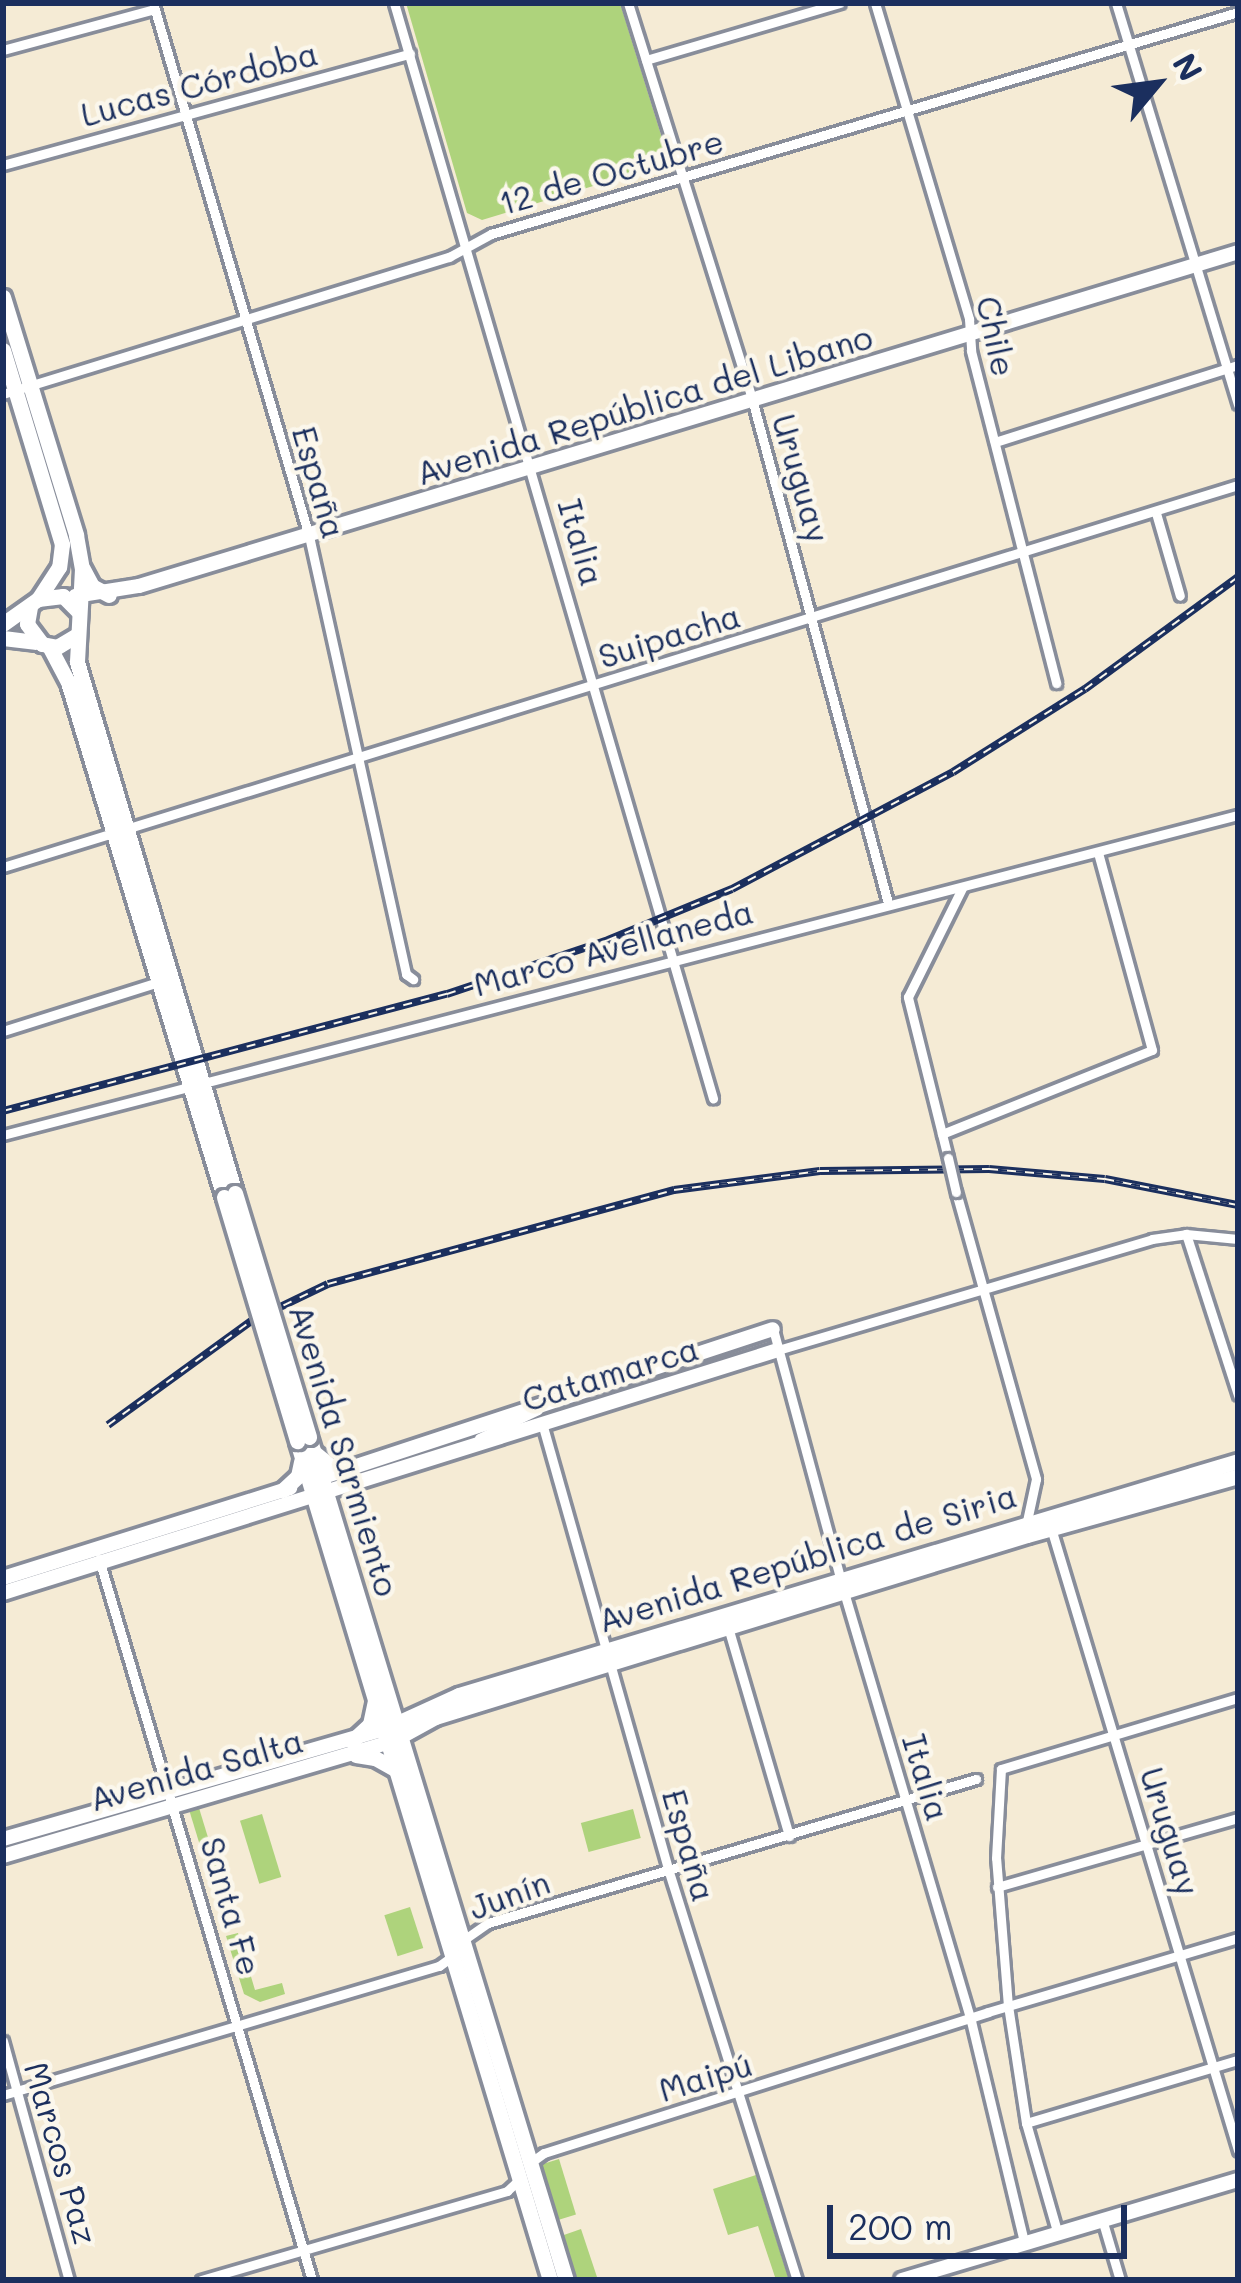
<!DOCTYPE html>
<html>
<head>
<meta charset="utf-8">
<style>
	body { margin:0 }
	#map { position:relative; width:1241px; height:2283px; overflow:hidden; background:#f5ebd5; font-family:Mali,sans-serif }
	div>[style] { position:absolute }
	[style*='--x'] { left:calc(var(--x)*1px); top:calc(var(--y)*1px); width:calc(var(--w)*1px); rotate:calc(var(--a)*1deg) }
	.green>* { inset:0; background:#aed37c; transform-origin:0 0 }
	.roads { filter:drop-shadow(3px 0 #888d9a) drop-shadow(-3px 0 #888d9a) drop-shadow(0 3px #888d9a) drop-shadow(0 -3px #888d9a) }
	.street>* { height:9px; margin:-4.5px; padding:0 4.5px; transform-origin:4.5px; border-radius:4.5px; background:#fff }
	.secondary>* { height:14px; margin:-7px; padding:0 7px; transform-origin:7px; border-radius:7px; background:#fff }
	.primary>* { height:15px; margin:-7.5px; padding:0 7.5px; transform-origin:7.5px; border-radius:7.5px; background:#fff }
	.rail>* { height:8px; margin-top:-4px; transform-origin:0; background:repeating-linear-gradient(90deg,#fbf7ec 0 9px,#1b2f5e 0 18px); box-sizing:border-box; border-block:3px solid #1b2f5e }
	.bridges { filter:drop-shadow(3px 0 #888d9a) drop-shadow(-3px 0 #888d9a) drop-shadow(0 3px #888d9a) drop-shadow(0 -3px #888d9a) }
	.street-bridge>* { height:9px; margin:-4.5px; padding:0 4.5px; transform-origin:4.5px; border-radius:4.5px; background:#fff }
	.primary-bridge>* { height:15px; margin:-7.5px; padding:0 7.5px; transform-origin:7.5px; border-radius:7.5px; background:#fff }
	span { translate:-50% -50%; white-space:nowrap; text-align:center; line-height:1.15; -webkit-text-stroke:9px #fbf7ec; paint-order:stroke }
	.street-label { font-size:33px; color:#1b2f5e }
	.frame { position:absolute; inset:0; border:6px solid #1b2f5e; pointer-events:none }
	.north { position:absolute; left:1097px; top:24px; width:120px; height:120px; -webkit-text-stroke:9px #fbf7ec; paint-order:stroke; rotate:61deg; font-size:33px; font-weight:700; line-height:48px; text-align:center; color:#1b2f5e }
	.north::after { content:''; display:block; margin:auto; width:42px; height:54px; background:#1b2f5e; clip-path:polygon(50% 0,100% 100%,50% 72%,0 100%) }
	.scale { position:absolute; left:827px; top:2205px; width:300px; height:54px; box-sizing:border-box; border:6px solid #1b2f5e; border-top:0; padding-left:15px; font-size:36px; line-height:42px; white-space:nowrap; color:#1b2f5e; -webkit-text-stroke:9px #fbf7ec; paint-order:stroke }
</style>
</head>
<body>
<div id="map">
	<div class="green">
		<i style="clip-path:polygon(406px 3px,620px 3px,667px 154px,662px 165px,482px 220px,467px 213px)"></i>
		<i style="left:199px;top:1808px;width:88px;height:10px;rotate:73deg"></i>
		<i style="left:633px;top:1809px;width:30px;height:54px;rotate:75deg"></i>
		<i style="left:262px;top:1814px;width:66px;height:23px;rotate:73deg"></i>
		<i style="left:410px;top:1907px;width:43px;height:27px;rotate:72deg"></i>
		<i style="clip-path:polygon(238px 1933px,255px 1990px,282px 1983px,285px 1994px,260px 2002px,244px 1994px,226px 1936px)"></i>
		<i style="left:559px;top:2159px;width:58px;height:22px;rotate:73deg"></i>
		<i style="clip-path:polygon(756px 2175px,789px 2280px,776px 2280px,758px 2226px,728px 2235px,713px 2189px)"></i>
		<i style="clip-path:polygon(581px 2229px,598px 2280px,575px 2280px,561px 2236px)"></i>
	</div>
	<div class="roads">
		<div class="street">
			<i style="--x:153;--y:3;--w:555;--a:73.69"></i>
			<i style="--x:309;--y:536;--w:449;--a:77.5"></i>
			<i style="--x:406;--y:974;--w:9;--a:36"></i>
			<i style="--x:394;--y:3;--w:1141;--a:73.76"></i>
			<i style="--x:628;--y:3;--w:415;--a:72.6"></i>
			<i style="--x:752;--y:399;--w:522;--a:74.9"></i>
			<i style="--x:875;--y:3;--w:330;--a:73.4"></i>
			<i style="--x:969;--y:319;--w:32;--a:86"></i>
			<i style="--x:971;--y:351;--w:343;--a:75.6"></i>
			<i style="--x:1116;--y:3;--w:419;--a:73.1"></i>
			<i style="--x:3;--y:50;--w:157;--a:-15.1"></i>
			<i style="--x:646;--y:60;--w:202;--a:-16.4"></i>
			<i style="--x:3;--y:165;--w:422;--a:-15.3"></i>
			<i style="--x:3;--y:394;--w:467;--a:-17.1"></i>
			<i style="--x:449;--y:257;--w:48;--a:-28.7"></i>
			<i style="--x:491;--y:234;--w:779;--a:-16.55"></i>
			<i style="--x:995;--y:442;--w:255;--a:-17.6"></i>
			<i style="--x:1156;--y:513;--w:86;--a:73.9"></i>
			<i style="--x:3;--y:867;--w:1293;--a:-17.19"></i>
			<i style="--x:3;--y:1031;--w:163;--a:-17.5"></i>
			<i style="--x:942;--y:1134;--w:226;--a:-21.8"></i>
			<i style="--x:1152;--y:1050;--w:204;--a:-105.3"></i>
			<i style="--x:3;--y:1135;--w:1276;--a:-14.53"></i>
			<i style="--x:948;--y:1158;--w:166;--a:-104"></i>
			<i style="--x:908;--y:997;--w:122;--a:-63.6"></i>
			<i style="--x:956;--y:1192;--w:298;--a:74.4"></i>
			<i style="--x:1036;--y:1479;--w:43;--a:102.1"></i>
			<i style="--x:1027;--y:1521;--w:6;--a:51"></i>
			<i style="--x:1186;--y:1234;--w:169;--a:72.1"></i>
			<i style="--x:773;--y:1329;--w:272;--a:74.9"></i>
			<i style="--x:844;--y:1592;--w:447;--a:73.5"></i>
			<i style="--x:971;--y:2021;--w:226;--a:76.5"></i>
			<i style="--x:778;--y:1350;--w:390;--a:-16.5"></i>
			<i style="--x:1152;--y:1239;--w:34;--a:-8"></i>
			<i style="--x:1186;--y:1234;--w:52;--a:5.5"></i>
			<i style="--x:542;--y:1423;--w:467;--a:74.2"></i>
			<i style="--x:669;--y:1872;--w:428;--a:72.6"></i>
			<i style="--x:479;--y:1438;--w:65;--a:-25.4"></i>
			<i style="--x:1051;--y:1528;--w:650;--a:73.27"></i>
			<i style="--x:99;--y:1559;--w:752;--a:73.54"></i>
			<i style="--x:728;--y:1627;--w:218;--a:73.7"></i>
			<i style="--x:997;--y:1887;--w:251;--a:-16"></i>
			<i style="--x:462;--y:1941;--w:32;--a:-35"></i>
			<i style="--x:488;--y:1923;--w:509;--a:-16.44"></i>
			<i style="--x:3;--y:2041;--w:248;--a:74.6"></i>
			<i style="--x:3;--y:2095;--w:455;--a:-16.5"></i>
			<i style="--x:439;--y:1966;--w:17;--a:-36"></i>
			<i style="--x:1026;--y:2123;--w:221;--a:-16.6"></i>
			<i style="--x:530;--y:2163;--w:17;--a:-36"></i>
			<i style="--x:544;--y:2153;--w:466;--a:-17.6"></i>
			<i style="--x:988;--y:2012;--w:261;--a:-16.5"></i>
			<i style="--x:1102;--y:2219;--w:64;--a:73.6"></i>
			<i style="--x:1057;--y:2231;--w:112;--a:-106"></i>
			<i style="--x:1026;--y:2123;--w:118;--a:-98.7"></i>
			<i style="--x:1008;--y:2006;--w:148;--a:-94.6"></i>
			<i style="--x:996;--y:1858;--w:89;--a:-86.8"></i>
			<i style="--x:1001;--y:1769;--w:247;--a:-16.7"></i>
			<i style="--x:201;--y:2280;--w:319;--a:-16.2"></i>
			<i style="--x:507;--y:2191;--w:19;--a:-43"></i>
		</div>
		<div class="secondary">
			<i style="--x:75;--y:596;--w:65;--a:-8.9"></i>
			<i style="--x:139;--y:586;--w:1149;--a:-16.9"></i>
			<i style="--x:311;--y:1481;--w:486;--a:-18.2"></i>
			<i style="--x:3;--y:1578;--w:301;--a:-17.4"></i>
			<i style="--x:3;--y:1593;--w:812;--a:-17.41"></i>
			<i style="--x:3;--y:1839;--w:397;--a:-16.1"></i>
			<i style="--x:3;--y:1856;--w:401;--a:-16.4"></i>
			<i style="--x:902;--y:2280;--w:351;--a:-16.6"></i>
		</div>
		<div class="primary">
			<i style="--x:3;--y:297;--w:249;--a:72.9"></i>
			<i style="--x:76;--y:535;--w:35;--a:80"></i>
			<i style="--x:82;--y:569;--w:93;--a:93.1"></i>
			<i style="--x:77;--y:662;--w:554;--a:73.43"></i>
			<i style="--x:3;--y:350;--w:203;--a:73.1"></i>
			<i style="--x:62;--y:544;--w:23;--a:97"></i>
			<i style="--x:59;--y:567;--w:38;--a:123"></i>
			<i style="--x:38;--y:599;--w:43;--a:144.5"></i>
			<i style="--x:83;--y:569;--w:19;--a:62"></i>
			<i style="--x:92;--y:586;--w:19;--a:28"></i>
			<i style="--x:38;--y:599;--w:25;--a:-7"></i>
			<i style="--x:63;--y:596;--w:21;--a:45"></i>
			<i style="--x:30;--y:607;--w:17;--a:100"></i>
			<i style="--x:27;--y:624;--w:25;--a:53"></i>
			<i style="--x:42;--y:644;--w:15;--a:11"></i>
			<i style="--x:57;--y:647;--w:23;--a:-31"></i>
			<i style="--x:3;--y:638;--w:32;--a:7"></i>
			<i style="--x:49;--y:646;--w:41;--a:62.2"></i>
			<i style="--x:68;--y:682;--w:538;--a:73.15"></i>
			<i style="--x:309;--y:1437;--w:881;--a:73.05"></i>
			<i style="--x:297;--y:1441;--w:876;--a:73.22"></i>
			<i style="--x:316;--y:1454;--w:19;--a:39"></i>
			<i style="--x:331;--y:1466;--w:19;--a:0"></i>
			<i style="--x:283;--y:1490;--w:21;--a:-43"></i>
			<i style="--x:298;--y:1476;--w:14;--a:-78"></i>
			<i style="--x:384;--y:1729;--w:82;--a:-24.4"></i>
			<i style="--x:459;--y:1695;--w:813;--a:-16.72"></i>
			<i style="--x:352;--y:1741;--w:25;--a:-43"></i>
			<i style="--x:370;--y:1724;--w:24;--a:-78"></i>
			<i style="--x:388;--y:1743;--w:54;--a:-29"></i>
			<i style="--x:435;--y:1717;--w:619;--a:-17.09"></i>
			<i style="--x:1027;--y:1535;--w:219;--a:-15.6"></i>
			<i style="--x:356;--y:1755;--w:19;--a:9"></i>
			<i style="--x:375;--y:1758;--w:25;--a:29"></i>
		</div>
	</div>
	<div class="rail">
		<i style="--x:3;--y:1111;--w:459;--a:-14.8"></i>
		<i style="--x:447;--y:994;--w:170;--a:-18.5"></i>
		<i style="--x:608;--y:940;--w:134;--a:-22.4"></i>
		<i style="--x:732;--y:889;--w:250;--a:-27.9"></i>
		<i style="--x:953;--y:772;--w:156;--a:-32.2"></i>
		<i style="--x:1085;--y:689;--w:190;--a:-36.2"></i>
		<i style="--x:108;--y:1425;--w:177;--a:-36"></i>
		<i style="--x:251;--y:1321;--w:85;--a:-25.7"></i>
		<i style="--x:328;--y:1284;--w:359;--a:-15.2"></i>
		<i style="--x:674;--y:1190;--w:147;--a:-7.4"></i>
		<i style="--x:820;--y:1171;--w:169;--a:-0.7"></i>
		<i style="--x:989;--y:1169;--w:116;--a:4.9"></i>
		<i style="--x:1105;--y:1179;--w:136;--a:11.1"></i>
	</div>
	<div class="bridges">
		<div class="street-bridge">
			<i style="--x:948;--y:1158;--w:35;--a:77"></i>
		</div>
		<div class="primary-bridge">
			<i style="--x:235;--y:1193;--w:255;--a:73.1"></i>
			<i style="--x:224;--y:1197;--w:255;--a:73.3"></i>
		</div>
	</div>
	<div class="street-label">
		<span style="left:199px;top:83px;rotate:-15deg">Lucas Córdoba</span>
		<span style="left:611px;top:171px;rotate:-16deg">12 de Octubre</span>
		<span style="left:997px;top:336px;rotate:78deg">Chile</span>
		<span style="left:644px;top:404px;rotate:-17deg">Avenida República del Libano</span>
		<span style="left:802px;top:478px;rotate:74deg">Uruguay</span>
		<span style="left:320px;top:482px;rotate:74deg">España</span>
		<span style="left:582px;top:542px;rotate:74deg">Italia</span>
		<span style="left:669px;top:635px;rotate:-17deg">Suipacha</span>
		<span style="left:613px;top:947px;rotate:-15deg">Marco Avellaneda</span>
		<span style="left:610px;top:1373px;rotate:-17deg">Catamarca</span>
		<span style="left:345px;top:1450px;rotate:73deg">Avenida Sarmiento</span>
		<span style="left:807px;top:1557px;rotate:-17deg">Avenida República de Siria</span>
		<span style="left:196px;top:1769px;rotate:-16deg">Avenida Salta</span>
		<span style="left:927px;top:1777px;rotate:73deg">Italia</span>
		<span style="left:1171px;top:1831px;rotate:73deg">Uruguay</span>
		<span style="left:690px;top:1845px;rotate:74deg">España</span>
		<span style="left:509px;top:1894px;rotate:-20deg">Junín</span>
		<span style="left:232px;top:1906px;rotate:74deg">Santa Fe</span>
		<span style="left:705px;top:2076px;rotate:-17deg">Maipú</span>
		<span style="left:62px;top:2153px;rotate:74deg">Marcos Paz</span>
	</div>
	<div class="frame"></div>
	<div class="north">N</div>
	<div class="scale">200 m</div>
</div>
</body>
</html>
